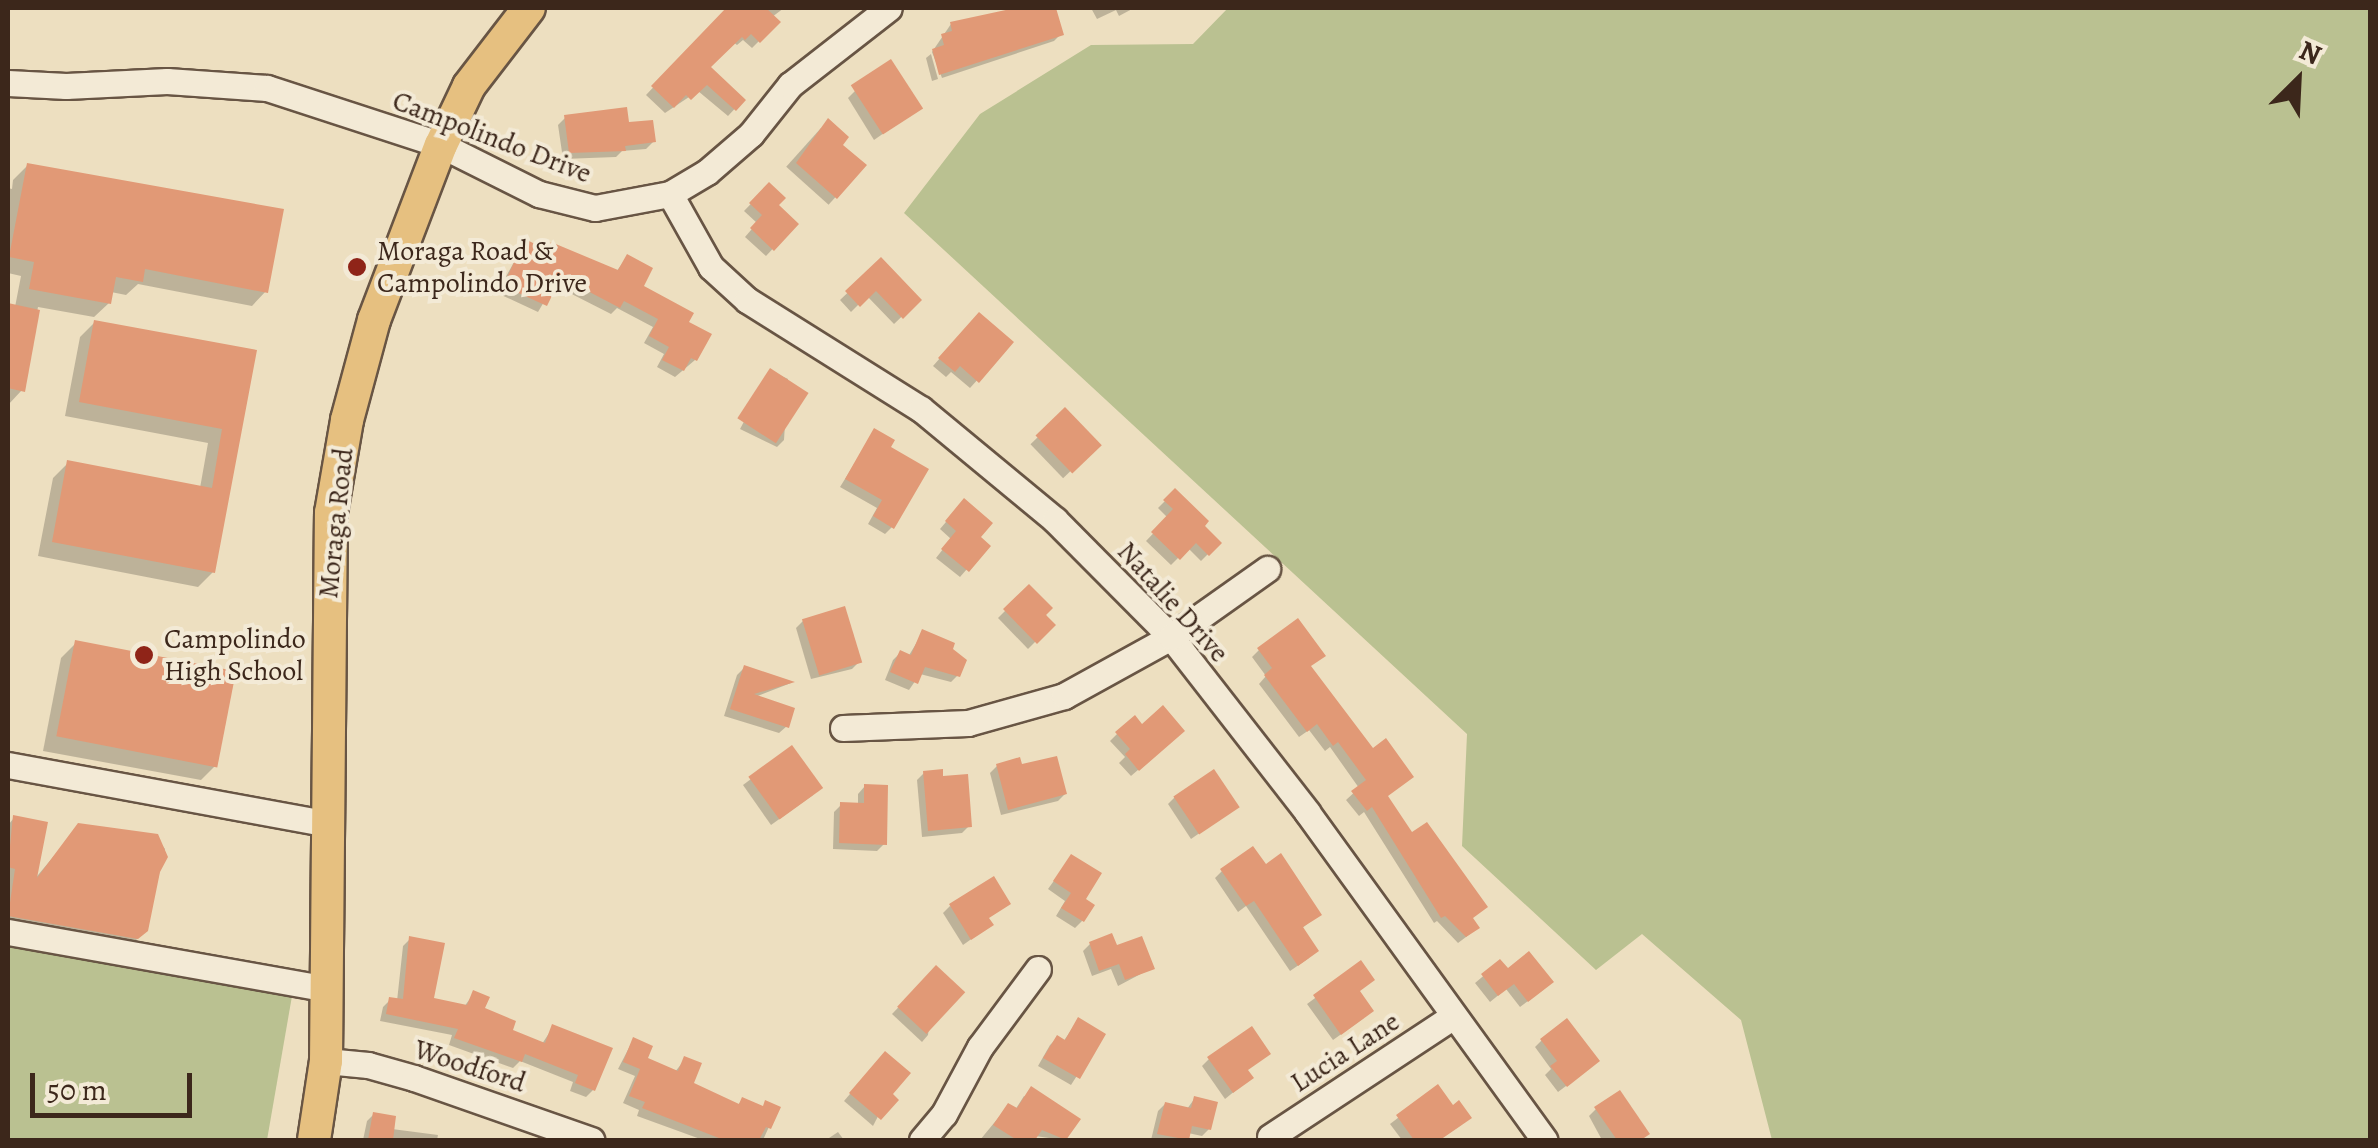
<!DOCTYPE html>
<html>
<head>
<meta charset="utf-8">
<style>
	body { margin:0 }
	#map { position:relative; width:2378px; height:1148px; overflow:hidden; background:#eddfc0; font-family:Alegreya,serif }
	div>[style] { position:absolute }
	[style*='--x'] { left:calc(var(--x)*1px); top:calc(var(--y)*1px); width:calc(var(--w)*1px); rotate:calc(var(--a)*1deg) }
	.green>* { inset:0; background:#bac191 }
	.shadow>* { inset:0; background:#0003; transform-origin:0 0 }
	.building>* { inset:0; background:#e19976; transform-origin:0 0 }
	.roads { filter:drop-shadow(2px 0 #685544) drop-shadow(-2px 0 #685544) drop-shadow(0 2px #685544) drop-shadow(0 -2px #685544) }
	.minor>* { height:25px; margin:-12.5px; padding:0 12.5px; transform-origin:12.5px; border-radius:12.5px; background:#f3ead6 }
	.major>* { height:32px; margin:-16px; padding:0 16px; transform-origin:16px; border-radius:16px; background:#e6c080 }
	.dots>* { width:28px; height:28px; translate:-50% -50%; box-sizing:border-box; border:5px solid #f3ead6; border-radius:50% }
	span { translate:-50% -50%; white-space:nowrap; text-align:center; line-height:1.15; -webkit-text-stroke:8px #f3ead6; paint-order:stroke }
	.street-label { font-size:28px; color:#3c271b }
	.poi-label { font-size:28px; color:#3c271b }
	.left { translate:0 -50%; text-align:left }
	.frame { position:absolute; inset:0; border:10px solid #3c271b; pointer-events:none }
	.north { position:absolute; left:2248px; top:30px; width:100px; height:100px; -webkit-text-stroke:8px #f3ead6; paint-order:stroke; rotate:24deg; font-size:28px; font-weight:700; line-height:40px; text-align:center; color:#3c271b }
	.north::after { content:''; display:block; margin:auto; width:35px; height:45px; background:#3c271b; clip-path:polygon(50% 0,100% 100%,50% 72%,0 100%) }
	.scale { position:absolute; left:30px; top:1073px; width:162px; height:45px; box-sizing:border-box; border:5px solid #3c271b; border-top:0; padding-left:12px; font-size:30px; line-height:35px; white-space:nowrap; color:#3c271b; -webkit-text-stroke:8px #f3ead6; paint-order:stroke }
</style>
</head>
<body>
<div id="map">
	<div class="green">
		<i style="clip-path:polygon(1228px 8px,2370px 8px,2370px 1140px,1772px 1140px,1741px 1020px,1642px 934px,1596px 970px,1462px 846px,1467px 734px,904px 213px,980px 114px,1091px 45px,1193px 44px)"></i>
		<i style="clip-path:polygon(8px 941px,292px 996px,267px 1140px,8px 1140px)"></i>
	</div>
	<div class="shadow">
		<i style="clip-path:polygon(728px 8px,784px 8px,772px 17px,778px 22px,752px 48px,743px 40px,737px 45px,733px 42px,708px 67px,742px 101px,728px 116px,698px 91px,665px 113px,646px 95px)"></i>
		<i style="clip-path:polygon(1018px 8px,1054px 8px,1061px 34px,1054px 41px,942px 78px,932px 52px,951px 24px)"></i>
		<i style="clip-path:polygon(1091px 8px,1134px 8px,1119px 16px,1116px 10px,1097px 19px)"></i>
		<i style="clip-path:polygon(931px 54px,938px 79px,932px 81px,926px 58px)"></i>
		<i style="clip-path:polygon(855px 91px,920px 108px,874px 140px,848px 98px)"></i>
		<i style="clip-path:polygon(566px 117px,653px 142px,646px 149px,622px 151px,616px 157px,563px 159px,558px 125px)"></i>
		<i style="left:821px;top:128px;width:57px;height:52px;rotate:42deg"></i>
		<i style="clip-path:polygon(28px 165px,266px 291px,252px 306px,138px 284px,126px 295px,111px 292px,109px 303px,94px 317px,38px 307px,22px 390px,8px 405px,8px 306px,15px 307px,21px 276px,8px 273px,8px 188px,12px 189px,13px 180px)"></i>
		<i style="clip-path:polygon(769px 185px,775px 206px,796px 224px,766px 256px,745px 237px,757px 223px,744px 211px)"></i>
		<i style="clip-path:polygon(525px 242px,545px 252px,551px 245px,616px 272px,627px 257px,640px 287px,685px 323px,695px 360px,675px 377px,657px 367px,664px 354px,644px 343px,653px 327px,617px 308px,611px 314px,554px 285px,538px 312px,497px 293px)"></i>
		<i style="clip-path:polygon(881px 261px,919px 300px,894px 324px,867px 296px,851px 312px,840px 300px)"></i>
		<i style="clip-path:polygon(95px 322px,254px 352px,213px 572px,198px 587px,38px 556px,53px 478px,68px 463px,200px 488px,208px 443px,65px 416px,80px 337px)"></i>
		<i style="clip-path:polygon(972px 322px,1011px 343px,970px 388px,951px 372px,946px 377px,933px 366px)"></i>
		<i style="clip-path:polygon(771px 371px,788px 379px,784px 440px,777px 447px,740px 429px)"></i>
		<i style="left:1065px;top:411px;width:47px;height:48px;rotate:46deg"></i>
		<i style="clip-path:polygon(874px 432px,887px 448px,892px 527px,885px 534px,868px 524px,877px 508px,840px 487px)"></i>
		<i style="clip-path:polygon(1175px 491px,1219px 543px,1201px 561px,1188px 548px,1171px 565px,1146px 541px,1168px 518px,1158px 508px)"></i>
		<i style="clip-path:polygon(957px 509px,987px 546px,960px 577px,936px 558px,951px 539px,940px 529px)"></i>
		<i style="clip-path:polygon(1029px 587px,1052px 625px,1028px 649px,998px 618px)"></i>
		<i style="clip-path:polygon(803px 621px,859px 662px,852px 669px,811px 679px,796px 628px)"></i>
		<i style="clip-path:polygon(923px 632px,958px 675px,951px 682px,920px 674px,909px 690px,885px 680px,893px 660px,900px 653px,908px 657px)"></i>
		<i style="clip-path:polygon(76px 643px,216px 765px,201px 780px,43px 751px,61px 658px)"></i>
		<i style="clip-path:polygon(1259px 650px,1309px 667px,1386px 797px,1471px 919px,1470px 934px,1458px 943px,1437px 921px,1434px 923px,1364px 812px,1359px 816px,1346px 800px,1359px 788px,1330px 747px,1325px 751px,1309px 730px,1299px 737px,1259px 684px,1266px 676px,1252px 657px)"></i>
		<i style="clip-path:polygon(744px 668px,791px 683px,755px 697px,787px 726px,779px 733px,724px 716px,737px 675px)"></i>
		<i style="clip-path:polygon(1141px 727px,1175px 738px,1131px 776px,1119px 763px,1125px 757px,1110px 741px,1117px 734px)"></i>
		<i style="clip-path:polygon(792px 748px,813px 795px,771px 825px,743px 785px)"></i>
		<i style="clip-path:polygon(997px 766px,1020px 767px,1065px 794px,1058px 801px,1001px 815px,990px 773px)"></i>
		<i style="clip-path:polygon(924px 773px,941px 779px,969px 826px,962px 833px,922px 837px,917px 780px)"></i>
		<i style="clip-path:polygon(865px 786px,884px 844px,877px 851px,833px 849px,834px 812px,841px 805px,858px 806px,858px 794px)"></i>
		<i style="clip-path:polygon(1175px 797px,1237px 807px,1191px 839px,1168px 804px)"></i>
		<i style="clip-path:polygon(14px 818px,33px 881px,79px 826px,156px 837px,165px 849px,146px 930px,130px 946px,8px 934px,8px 825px)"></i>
		<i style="clip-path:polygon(1071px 857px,1082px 921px,1075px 928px,1056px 916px,1065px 901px,1048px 889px)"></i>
		<i style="clip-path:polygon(1222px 871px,1318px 915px,1301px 929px,1309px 958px,1290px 971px,1246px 906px,1238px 912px,1215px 878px)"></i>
		<i style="clip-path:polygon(950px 906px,987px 919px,991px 925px,963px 945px,943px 913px)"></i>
		<i style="clip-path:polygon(410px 939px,431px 1000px,464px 1007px,474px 993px,482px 1010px,509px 1032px,542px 1044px,553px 1027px,593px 1090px,586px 1097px,570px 1091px,573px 1082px,520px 1061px,513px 1068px,449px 1045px,452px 1035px,380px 1021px,383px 1007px,390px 1000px,397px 1001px,403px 946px)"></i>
		<i style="clip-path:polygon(1090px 944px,1115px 948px,1152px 968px,1118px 986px,1111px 969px,1092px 976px,1083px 951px)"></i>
		<i style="clip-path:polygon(1500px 962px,1508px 971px,1544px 989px,1520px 1007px,1506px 989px,1490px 1002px,1475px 983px)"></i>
		<i style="clip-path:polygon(1361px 964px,1357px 992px,1364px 1018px,1333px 1040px,1307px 1004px)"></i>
		<i style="clip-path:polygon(936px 968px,928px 1035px,922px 1042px,892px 1014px)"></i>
		<i style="clip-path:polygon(1078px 1020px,1103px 1035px,1071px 1085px,1038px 1066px,1050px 1045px,1057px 1038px,1063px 1042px)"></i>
		<i style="clip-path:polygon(633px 1040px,645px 1060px,675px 1072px,685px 1059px,690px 1084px,737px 1106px,742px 1100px,761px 1108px,777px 1109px,763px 1140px,703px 1140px,637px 1116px,639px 1110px,623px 1103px,635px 1076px,618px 1069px)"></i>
		<i style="clip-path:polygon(1542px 1040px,1590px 1068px,1558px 1092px,1545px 1075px,1551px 1069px,1535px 1047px)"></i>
		<i style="clip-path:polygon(1209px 1059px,1246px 1071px,1251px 1078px,1225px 1099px,1202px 1066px)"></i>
		<i style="clip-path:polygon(878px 1061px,889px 1095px,873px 1126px,844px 1101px)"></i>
		<i style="clip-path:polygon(1437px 1088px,1461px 1125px,1439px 1140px,1402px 1140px,1390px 1124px)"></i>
		<i style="clip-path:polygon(1024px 1096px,1077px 1120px,1063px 1140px,1035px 1136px,1031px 1140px,980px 1140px,1008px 1106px,1015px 1110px)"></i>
		<i style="clip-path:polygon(1195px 1098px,1209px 1129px,1202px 1136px,1188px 1133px,1186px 1140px,1151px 1140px,1158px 1111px,1165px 1104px,1187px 1109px)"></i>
		<i style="clip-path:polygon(1596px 1109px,1647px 1134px,1640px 1140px,1602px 1140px,1589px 1116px)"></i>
		<i style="clip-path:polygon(374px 1114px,392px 1129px,438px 1135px,437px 1140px,363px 1140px,367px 1121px)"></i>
		<i style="clip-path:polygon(838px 1132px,844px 1140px,826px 1140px)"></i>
	</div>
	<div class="building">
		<i style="clip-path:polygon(726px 8px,766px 8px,781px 22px,760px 43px,751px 34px,745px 40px,742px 37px,711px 67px,746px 100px,736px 111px,707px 85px,691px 100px,686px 95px,674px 108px,651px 86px)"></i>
		<i style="clip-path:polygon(1015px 8px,1056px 8px,1064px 35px,939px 75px,932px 49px,944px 45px,941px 34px,952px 31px,950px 22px)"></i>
		<i style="left:891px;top:59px;width:59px;height:48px;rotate:57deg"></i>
		<i style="clip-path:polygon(627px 107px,629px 122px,653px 120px,656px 142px,625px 146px,626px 151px,569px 153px,564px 115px)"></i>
		<i style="clip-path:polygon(828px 118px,849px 137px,843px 145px,867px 165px,837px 199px,796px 163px)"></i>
		<i style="clip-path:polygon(27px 163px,284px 209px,268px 293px,145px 269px,143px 282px,116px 277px,111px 304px,29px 289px,34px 262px,9px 257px)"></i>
		<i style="clip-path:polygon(769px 182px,786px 198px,779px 205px,799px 224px,774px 251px,750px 228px,762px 215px,749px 203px)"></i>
		<i style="clip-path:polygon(525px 239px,547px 250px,551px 242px,618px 270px,627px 254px,653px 268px,644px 286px,694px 313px,689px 322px,712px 334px,697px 361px,691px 358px,684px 371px,662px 360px,669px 347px,649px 336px,658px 319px,624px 301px,620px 308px,561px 277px,547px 306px,503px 286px)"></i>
		<i style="clip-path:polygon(881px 257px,922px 300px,903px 319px,876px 291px,860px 307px,845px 291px)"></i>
		<i style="clip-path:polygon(8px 303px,40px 310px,25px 392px,8px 388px)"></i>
		<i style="clip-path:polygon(979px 312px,1014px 342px,979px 383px,960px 366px,955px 372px,938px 358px)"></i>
		<i style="clip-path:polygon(94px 320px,257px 350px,215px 573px,52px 542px,67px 460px,212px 488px,222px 429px,79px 402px)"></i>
		<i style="left:770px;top:368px;width:46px;height:60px;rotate:33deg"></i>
		<i style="left:1065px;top:407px;width:53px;height:41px;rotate:46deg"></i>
		<i style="clip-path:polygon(874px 428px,895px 440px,891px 447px,929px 469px,894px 529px,873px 516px,882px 500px,845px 479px)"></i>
		<i style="clip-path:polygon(1175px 488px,1209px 521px,1205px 526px,1222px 543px,1209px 556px,1196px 543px,1180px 560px,1151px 532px,1173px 509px,1163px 500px)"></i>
		<i style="clip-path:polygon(964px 498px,993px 523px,981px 537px,991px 546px,969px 572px,941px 549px,956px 531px,945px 521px)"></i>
		<i style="clip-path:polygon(1029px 584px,1053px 608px,1046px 615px,1056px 625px,1037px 644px,1003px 609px)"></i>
		<i style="left:845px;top:606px;width:59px;height:45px;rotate:73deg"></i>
		<i style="clip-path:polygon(1298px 618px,1326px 656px,1311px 666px,1373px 748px,1386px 738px,1414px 777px,1388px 796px,1412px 832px,1427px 822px,1488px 907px,1473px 918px,1480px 928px,1466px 937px,1445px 916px,1441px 918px,1372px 807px,1367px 811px,1351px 791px,1366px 780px,1338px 742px,1333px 746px,1317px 724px,1307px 732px,1264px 675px,1272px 668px,1257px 648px)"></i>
		<i style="clip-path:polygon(922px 629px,955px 643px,953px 649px,967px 660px,960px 677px,925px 667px,918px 684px,890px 672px,900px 650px,911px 655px)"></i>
		<i style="left:75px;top:640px;width:164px;height:98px;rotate:11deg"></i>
		<i style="clip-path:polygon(744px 665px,795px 682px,754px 694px,795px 708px,789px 728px,730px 709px)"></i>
		<i style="clip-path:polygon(1163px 705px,1185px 731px,1139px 771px,1125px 754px,1130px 749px,1115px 732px,1135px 715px,1142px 724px)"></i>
		<i style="left:792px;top:745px;width:53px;height:54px;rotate:54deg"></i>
		<i style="clip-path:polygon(1057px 756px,1067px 794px,1008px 810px,996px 764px,1020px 757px,1022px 764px)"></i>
		<i style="clip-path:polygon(943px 769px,943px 776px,968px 774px,972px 827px,928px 831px,923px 771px)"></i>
		<i style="left:1214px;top:769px;width:46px;height:49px;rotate:56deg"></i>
		<i style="clip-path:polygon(864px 784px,888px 785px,887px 845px,839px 843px,840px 802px,864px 803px)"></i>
		<i style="clip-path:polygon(13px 815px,48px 822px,37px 878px,78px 823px,158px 834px,168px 857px,160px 872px,148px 931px,138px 939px,8px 916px,15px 869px,8px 867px)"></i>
		<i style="clip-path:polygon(1253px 846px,1266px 864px,1281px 853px,1322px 915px,1303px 927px,1319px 951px,1298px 966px,1254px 901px,1246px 906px,1220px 869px)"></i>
		<i style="clip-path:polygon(1071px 854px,1102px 873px,1086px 899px,1095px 905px,1084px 922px,1061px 908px,1071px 893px,1053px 881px)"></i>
		<i style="clip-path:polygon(994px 876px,1011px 904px,989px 918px,994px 925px,971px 940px,949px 904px)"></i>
		<i style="clip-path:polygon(1112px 933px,1117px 945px,1142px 936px,1155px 969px,1125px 980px,1119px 964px,1099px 971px,1089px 942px)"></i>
		<i style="clip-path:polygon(409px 936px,445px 943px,434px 998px,467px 1005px,473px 990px,490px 997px,485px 1008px,516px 1021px,513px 1030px,545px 1043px,552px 1024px,613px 1048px,595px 1091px,575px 1083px,578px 1075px,525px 1054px,522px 1062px,454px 1038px,458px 1029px,386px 1014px,389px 997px,403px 999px)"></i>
		<i style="clip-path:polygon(1529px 951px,1554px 982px,1528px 1002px,1514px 984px,1498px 996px,1481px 974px,1500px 959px,1508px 968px)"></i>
		<i style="clip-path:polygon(1361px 960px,1375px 980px,1360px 991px,1374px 1011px,1341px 1035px,1313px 995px)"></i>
		<i style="left:936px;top:965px;width:40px;height:57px;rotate:43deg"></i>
		<i style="clip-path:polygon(1078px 1017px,1106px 1034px,1080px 1079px,1043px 1058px,1057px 1035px,1065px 1040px)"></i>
		<i style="clip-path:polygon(1567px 1018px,1600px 1061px,1567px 1087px,1550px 1066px,1557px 1061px,1540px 1039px)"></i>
		<i style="clip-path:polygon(1252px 1026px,1271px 1054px,1248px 1070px,1254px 1078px,1233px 1093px,1207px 1057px)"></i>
		<i style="clip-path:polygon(633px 1037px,653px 1046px,648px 1058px,678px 1071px,684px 1056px,702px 1063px,694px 1083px,739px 1104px,742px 1097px,763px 1106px,765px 1100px,781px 1107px,771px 1129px,766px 1127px,759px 1140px,724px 1140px,642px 1108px,645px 1102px,629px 1096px,640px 1069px,623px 1062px)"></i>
		<i style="clip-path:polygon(885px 1051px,911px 1073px,893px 1094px,899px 1100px,881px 1120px,849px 1093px)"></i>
		<i style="clip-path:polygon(1438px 1084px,1453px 1105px,1459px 1100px,1472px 1118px,1440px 1140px,1414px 1140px,1396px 1115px)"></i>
		<i style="clip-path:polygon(1031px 1086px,1081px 1119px,1066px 1140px,1042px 1130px,1035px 1140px,1017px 1140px,993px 1125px,1008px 1103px,1017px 1108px)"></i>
		<i style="clip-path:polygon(1620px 1090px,1650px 1134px,1641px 1140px,1617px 1140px,1594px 1107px)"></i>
		<i style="clip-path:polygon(1194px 1096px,1218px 1102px,1211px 1130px,1192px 1126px,1189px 1140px,1157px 1134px,1165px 1102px,1191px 1108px)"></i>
		<i style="clip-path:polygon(373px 1112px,396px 1116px,393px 1140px,368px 1140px)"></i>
	</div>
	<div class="roads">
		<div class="minor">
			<i style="--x:8;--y:83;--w:58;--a:3"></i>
			<i style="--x:66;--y:86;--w:101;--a:-2.8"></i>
			<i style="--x:167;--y:81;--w:100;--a:4"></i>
			<i style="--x:267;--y:88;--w:183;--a:18.1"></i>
			<i style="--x:441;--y:145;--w:110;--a:26.6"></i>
			<i style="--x:539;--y:194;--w:58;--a:14"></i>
			<i style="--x:595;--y:208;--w:76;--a:-10.6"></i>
			<i style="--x:670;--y:194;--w:43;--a:-30.7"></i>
			<i style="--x:707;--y:172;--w:58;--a:-40.8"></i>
			<i style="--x:751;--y:134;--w:63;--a:-51.5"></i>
			<i style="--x:790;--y:85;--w:125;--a:-37.9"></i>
			<i style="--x:670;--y:194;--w:84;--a:60.7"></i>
			<i style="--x:711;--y:267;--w:49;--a:42.5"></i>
			<i style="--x:747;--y:300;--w:205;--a:32.1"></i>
			<i style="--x:921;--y:409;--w:174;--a:39.6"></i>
			<i style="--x:1055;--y:520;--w:165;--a:45.2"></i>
			<i style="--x:1171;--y:637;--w:222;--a:52.1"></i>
			<i style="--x:1307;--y:812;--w:405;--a:54.1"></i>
			<i style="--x:843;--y:728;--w:125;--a:-2.3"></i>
			<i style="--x:968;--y:723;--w:100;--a:-15.7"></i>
			<i style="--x:1064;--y:696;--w:122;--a:-28.9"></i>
			<i style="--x:1171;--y:637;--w:118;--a:-35.3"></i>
			<i style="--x:8;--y:765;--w:326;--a:10.4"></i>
			<i style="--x:8;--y:932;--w:324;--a:10.1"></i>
			<i style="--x:326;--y:1061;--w:42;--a:5.4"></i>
			<i style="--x:368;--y:1065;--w:48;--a:15.8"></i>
			<i style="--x:414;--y:1078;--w:188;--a:19.3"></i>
			<i style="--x:1270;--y:1137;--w:218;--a:-33.4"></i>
			<i style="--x:922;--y:1140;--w:34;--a:-50"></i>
			<i style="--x:944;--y:1114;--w:76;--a:-61.8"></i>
			<i style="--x:980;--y:1047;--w:97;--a:-53.4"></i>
		</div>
		<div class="major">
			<i style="--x:314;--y:1140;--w:80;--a:-81.4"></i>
			<i style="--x:326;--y:1061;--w:548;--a:-89.48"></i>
			<i style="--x:331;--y:513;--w:94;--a:-80.2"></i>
			<i style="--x:347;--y:420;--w:104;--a:-74.9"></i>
			<i style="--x:374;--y:320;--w:187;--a:-69.1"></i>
			<i style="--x:441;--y:145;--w:65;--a:-64.6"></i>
			<i style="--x:469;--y:86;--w:98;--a:-52.4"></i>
		</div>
	</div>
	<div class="dots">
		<i style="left:357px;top:267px;background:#8f2418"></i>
		<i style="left:144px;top:655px;background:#8f2418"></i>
	</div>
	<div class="street-label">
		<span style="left:492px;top:137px;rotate:21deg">Campolindo Drive</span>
		<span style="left:336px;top:523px;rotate:-84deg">Moraga Road</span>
		<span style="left:1173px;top:602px;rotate:48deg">Natalie Drive</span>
		<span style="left:1345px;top:1052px;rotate:-33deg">Lucia Lane</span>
		<span style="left:470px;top:1066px;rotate:18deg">Woodford</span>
	</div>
	<div class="poi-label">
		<span class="left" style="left:377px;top:267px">Moraga Road &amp;<br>Campolindo Drive</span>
		<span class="left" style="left:164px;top:655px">Campolindo<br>High School</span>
	</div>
	<div class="frame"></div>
	<div class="north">N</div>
	<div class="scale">50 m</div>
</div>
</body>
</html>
